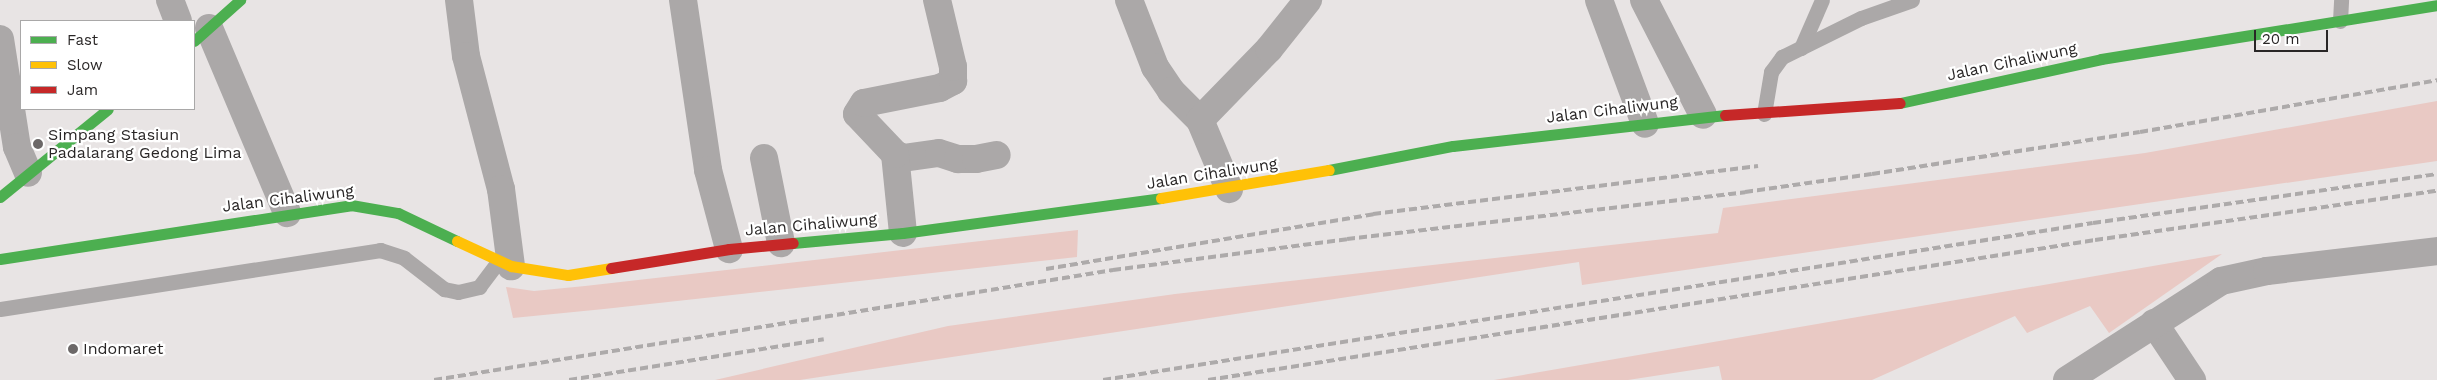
<!DOCTYPE html>
<html>
<head>
<meta charset="utf-8">
<style>
	body { margin:0 }
	#map { position:relative; width:2437px; height:380px; overflow:hidden; background:#e8e4e4; font-family:"Work Sans",sans-serif }
	div>[style] { position:absolute }
	[style*='--x'] { left:calc(var(--x)*1px); top:calc(var(--y)*1px); width:calc(var(--w)*1px); rotate:calc(var(--a)*1deg) }
	.green>* { inset:0; background:#e9c9c4 }
	.lane>* { height:15px; margin:-7.5px; padding:0 7.5px; transform-origin:7.5px; border-radius:7.5px; background:#aba8a8 }
	.street>* { height:28px; margin:-14px; padding:0 14px; transform-origin:14px; border-radius:14px; background:#aba8a8 }
	.fast>* { height:11px; margin:-5.5px; padding:0 5.5px; transform-origin:5.5px; border-radius:5.5px; background:#4caf50 }
	.slow>* { height:11px; margin:-5.5px; padding:0 5.5px; transform-origin:5.5px; border-radius:5.5px; background:#ffc107 }
	.jam>* { height:11px; margin:-5.5px; padding:0 5.5px; transform-origin:5.5px; border-radius:5.5px; background:#c62828 }
	.rail>* { height:4px; margin-top:-2px; transform-origin:0; background:repeating-linear-gradient(90deg,#adaaaa 0 8px,transparent 0 12px) }
	.dots>* { width:14px; height:14px; translate:-50% -50%; box-sizing:border-box; border:2px solid #fff; border-radius:50% }
	span { translate:-50% -50%; white-space:nowrap; text-align:center; line-height:1.15; -webkit-text-stroke:4.5px #fff; paint-order:stroke }
	.street-label { font-size:16px; color:#292626 }
	.poi-label { font-size:16px; color:#292626 }
	.left { translate:0 -50%; text-align:left }
	.legend { position:absolute; left:20px; top:20px; width:175px; height:90px; box-sizing:border-box; background:#fff; border:1px solid #a9a8a8; margin:0; padding:6px 9px; list-style:none; font-size:15px; color:#292626 }
	.legend li { display:flex; align-items:center; gap:10px; height:25px }
	.legend b { width:25px; border:1px solid #a9a8a8 }
	.scale { position:absolute; left:2254px; top:30px; width:74px; height:22px; box-sizing:border-box; border:2px solid #292626; border-top:0; padding-left:6px; font-size:15px; line-height:18px; white-space:nowrap; color:#292626; -webkit-text-stroke:4px #fff; paint-order:stroke }
</style>
</head>
<body>
<div id="map">
	<div class="green">
		<i style="clip-path:polygon(2437px 101px,2437px 161px,1582px 285px,1579px 262px,800px 380px,715px 380px,948px 326px,1175px 294px,1718px 233px,1723px 208px,2145px 153px)"></i>
		<i style="clip-path:polygon(1078px 230px,1077px 257px,604px 309px,513px 318px,506px 287px,534px 291px,585px 286px)"></i>
		<i style="clip-path:polygon(2222px 254px,2109px 333px,2090px 306px,2027px 333px,2015px 316px,1872px 380px,1722px 380px,1719px 366px,1628px 380px,1494px 380px)"></i>
	</div>
	<div class="lane">
		<i style="--x:2340;--y:21;--w:21;--a:-87"></i>
		<i style="--x:1801;--y:48;--w:52;--a:-66.4"></i>
		<i style="--x:1764;--y:114;--w:43;--a:-80.5"></i>
		<i style="--x:1771;--y:72;--w:19;--a:-54"></i>
		<i style="--x:1782;--y:57;--w:88;--a:-26.3"></i>
		<i style="--x:1861;--y:18;--w:54;--a:-19.4"></i>
		<i style="--x:0;--y:309;--w:385;--a:-8.8"></i>
		<i style="--x:380;--y:250;--w:25;--a:18"></i>
		<i style="--x:404;--y:258;--w:51;--a:37.8"></i>
		<i style="--x:444;--y:289;--w:14;--a:12"></i>
		<i style="--x:458;--y:292;--w:22;--a:-13"></i>
		<i style="--x:479;--y:287;--w:31;--a:-53"></i>
	</div>
	<div class="street">
		<i style="--x:170;--y:0;--w:22;--a:69"></i>
		<i style="--x:459;--y:0;--w:56;--a:82.9"></i>
		<i style="--x:466;--y:56;--w:138;--a:75.3"></i>
		<i style="--x:501;--y:189;--w:78;--a:82.6"></i>
		<i style="--x:683;--y:0;--w:172;--a:81.6"></i>
		<i style="--x:708;--y:170;--w:82;--a:75.1"></i>
		<i style="--x:1129;--y:0;--w:72;--a:68.8"></i>
		<i style="--x:1155;--y:67;--w:29;--a:56"></i>
		<i style="--x:1171;--y:91;--w:41;--a:45"></i>
		<i style="--x:1200;--y:120;--w:75;--a:67.2"></i>
		<i style="--x:1599;--y:0;--w:132;--a:69.6"></i>
		<i style="--x:1644;--y:0;--w:129;--a:62.8"></i>
		<i style="--x:209;--y:28;--w:201;--a:67.1"></i>
		<i style="--x:0;--y:39;--w:109;--a:81.1"></i>
		<i style="--x:17;--y:147;--w:28;--a:67"></i>
		<i style="--x:1200;--y:120;--w:99;--a:-45.8"></i>
		<i style="--x:1269;--y:49;--w:63;--a:-51.5"></i>
		<i style="--x:895;--y:154;--w:9;--a:27"></i>
		<i style="--x:903;--y:158;--w:36;--a:-8"></i>
		<i style="--x:939;--y:153;--w:20;--a:18"></i>
		<i style="--x:958;--y:159;--w:18;--a:0"></i>
		<i style="--x:976;--y:159;--w:21;--a:-11"></i>
		<i style="--x:764;--y:158;--w:87;--a:78.7"></i>
		<i style="--x:903;--y:233;--w:79;--a:-95.8"></i>
		<i style="--x:895;--y:154;--w:55;--a:-133.5"></i>
		<i style="--x:857;--y:114;--w:13;--a:-58"></i>
		<i style="--x:864;--y:103;--w:77;--a:-11.2"></i>
		<i style="--x:940;--y:88;--w:15;--a:-28"></i>
		<i style="--x:953;--y:81;--w:14;--a:-90"></i>
		<i style="--x:953;--y:67;--w:69;--a:-103.4"></i>
		<i style="--x:2154;--y:323;--w:69;--a:56.3"></i>
		<i style="--x:2067;--y:380;--w:183;--a:-32.7"></i>
		<i style="--x:2221;--y:281;--w:47;--a:-12.3"></i>
		<i style="--x:2267;--y:271;--w:171;--a:-6.7"></i>
	</div>
	<div class="fast">
		<i style="--x:194;--y:41;--w:62;--a:-41.7"></i>
		<i style="--x:1900;--y:103;--w:206;--a:-12.3"></i>
		<i style="--x:2101;--y:59;--w:340;--a:-9.1"></i>
		<i style="--x:1329;--y:170;--w:126;--a:-11"></i>
		<i style="--x:1453;--y:146;--w:274;--a:-6.5"></i>
		<i style="--x:0;--y:197;--w:139;--a:-39.2"></i>
		<i style="--x:793;--y:243;--w:110;--a:-5.2"></i>
		<i style="--x:903;--y:233;--w:260;--a:-7.7"></i>
		<i style="--x:0;--y:259;--w:355;--a:-8.7"></i>
		<i style="--x:351;--y:205;--w:48;--a:9.7"></i>
		<i style="--x:398;--y:213;--w:65;--a:25.4"></i>
	</div>
	<div class="slow">
		<i style="--x:1161;--y:198;--w:170;--a:-9.5"></i>
		<i style="--x:457;--y:241;--w:60;--a:24.8"></i>
		<i style="--x:511;--y:266;--w:58;--a:9"></i>
		<i style="--x:568;--y:275;--w:44;--a:-9.2"></i>
	</div>
	<div class="jam">
		<i style="--x:1725;--y:115;--w:175;--a:-3.9"></i>
		<i style="--x:611;--y:268;--w:120;--a:-9.1"></i>
		<i style="--x:729;--y:249;--w:64;--a:-5.4"></i>
	</div>
	<div class="rail">
		<i style="--x:1046;--y:269;--w:332;--a:-9.5"></i>
		<i style="--x:1373;--y:214;--w:388;--a:-7.1"></i>
		<i style="--x:434;--y:380;--w:688;--a:-9.2"></i>
		<i style="--x:1113;--y:270;--w:236;--a:-7.5"></i>
		<i style="--x:1347;--y:239;--w:401;--a:-6.7"></i>
		<i style="--x:1745;--y:192;--w:128;--a:-8.1"></i>
		<i style="--x:1872;--y:174;--w:271;--a:-8.9"></i>
		<i style="--x:2140;--y:132;--w:302;--a:-9.9"></i>
		<i style="--x:569;--y:380;--w:258;--a:-9.1"></i>
		<i style="--x:1103;--y:380;--w:1002;--a:-9.01"></i>
		<i style="--x:2093;--y:223;--w:347;--a:-8.1"></i>
		<i style="--x:1208;--y:380;--w:898;--a:-8.97"></i>
		<i style="--x:2095;--y:240;--w:345;--a:-8.2"></i>
	</div>
	<div class="dots">
		<i style="left:38px;top:144px;background:#6c6868"></i>
		<i style="left:73px;top:349px;background:#6c6868"></i>
	</div>
	<div class="street-label">
		<span style="left:2012px;top:62px;rotate:-12deg">Jalan Cihaliwung</span>
		<span style="left:1612px;top:110px;rotate:-7deg">Jalan Cihaliwung</span>
		<span style="left:1212px;top:174px;rotate:-9deg">Jalan Cihaliwung</span>
		<span style="left:288px;top:199px;rotate:-7deg">Jalan Cihaliwung</span>
		<span style="left:811px;top:225px;rotate:-5deg">Jalan Cihaliwung</span>
	</div>
	<div class="poi-label">
		<span class="left" style="left:48px;top:144px">Simpang Stasiun<br>Padalarang Gedong Lima</span>
		<span class="left" style="left:83px;top:349px">Indomaret</span>
	</div>
	<ul class="legend">
	<li><b style="height:6px;background:#4caf50"></b>Fast</li>
	<li><b style="height:6px;background:#ffc107"></b>Slow</li>
	<li><b style="height:6px;background:#c62828"></b>Jam</li>
	</ul>
	<div class="scale">20 m</div>
</div>
</body>
</html>
